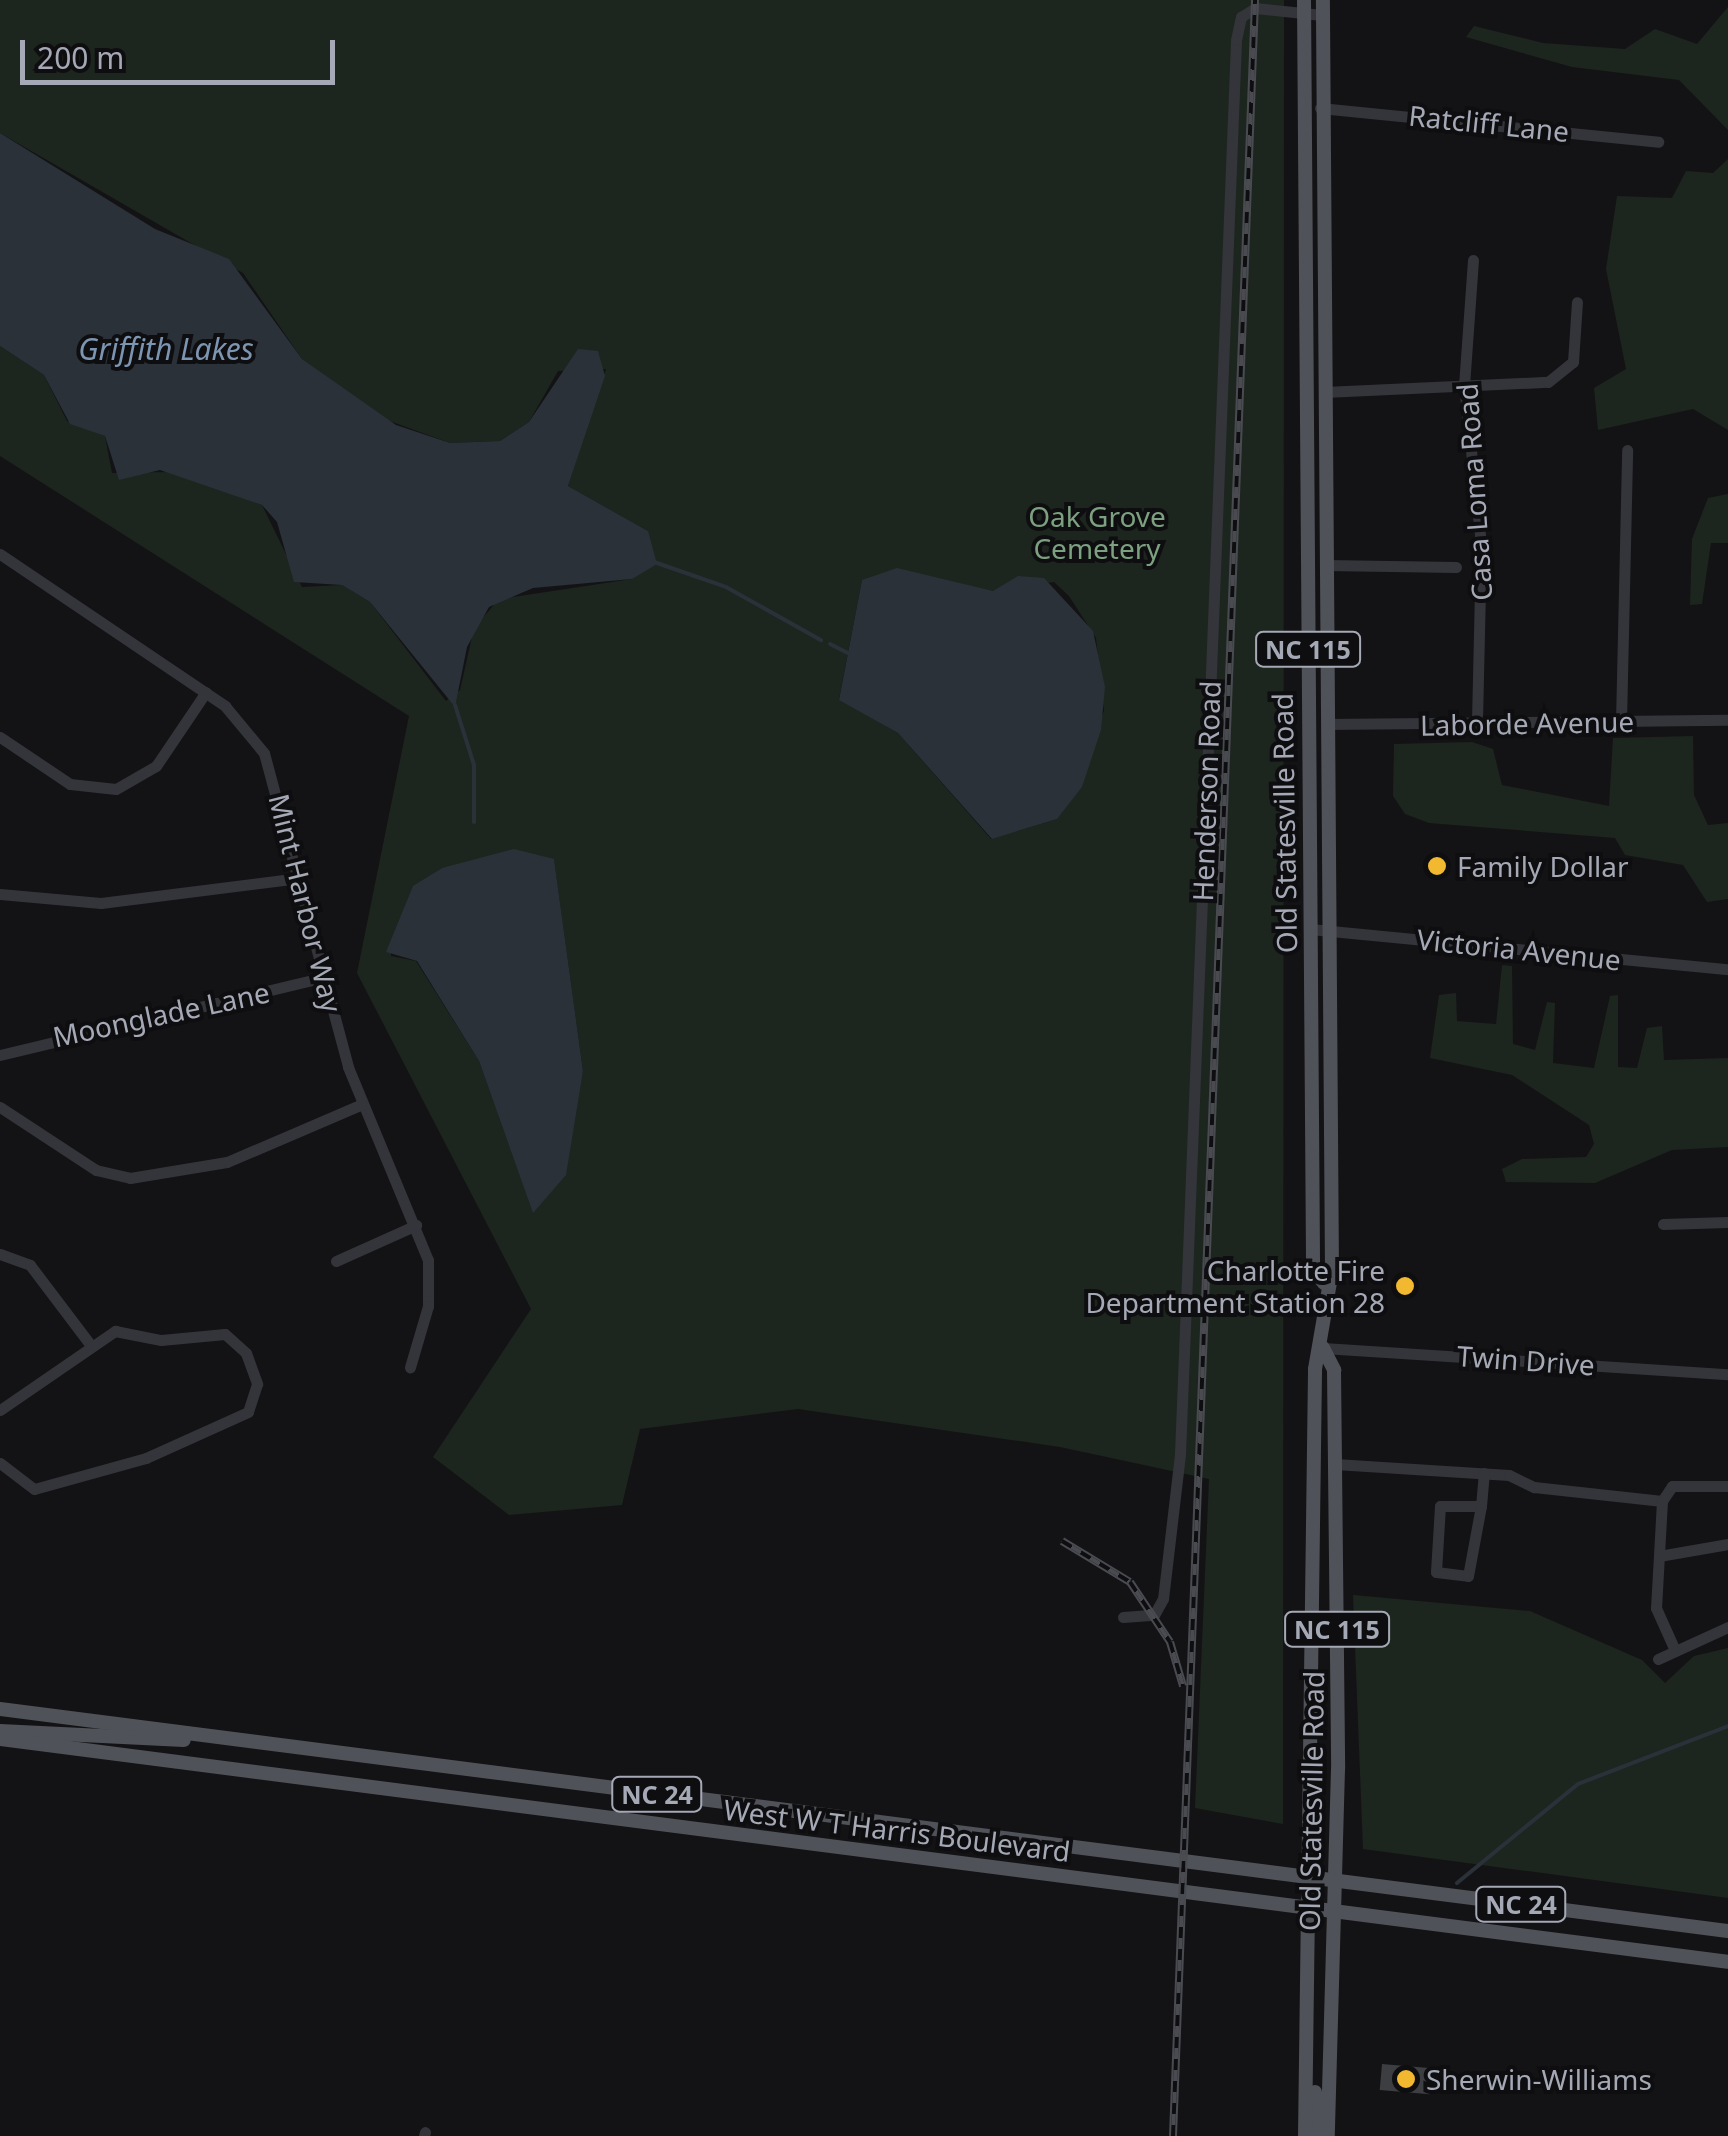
<!DOCTYPE html>
<html>
<head>
<meta charset="utf-8">
<style>
	body { margin:0 }
	#map { position:relative; width:1728px; height:2136px; overflow:hidden; background:#131315; font-family:"Noto Sans",sans-serif }
	div>[style] { position:absolute }
	[style*='--x'] { left:calc(var(--x)*1px); top:calc(var(--y)*1px); width:calc(var(--w)*1px); rotate:calc(var(--a)*1deg) }
	.green>* { inset:0; background:#1d251f }
	.water>* { inset:0; background:#2a3139 }
	.stream>* { height:4px; margin:-2px; padding:0 2px; transform-origin:2px; border-radius:2px; background:#2a3139 }
	.building>* { inset:0; background:#3d3e42; transform-origin:0 0 }
	.minor>* { height:11px; margin:-5.5px; padding:0 5.5px; transform-origin:5.5px; border-radius:5.5px; background:#34353a }
	.major>* { height:14px; margin:-7px; padding:0 7px; transform-origin:7px; border-radius:7px; background:#505259 }
	.rail>* { height:8px; margin-top:-4px; transform-origin:0; background:repeating-linear-gradient(90deg,#0e0e10 0 11px,#494b51 0 22px); box-sizing:border-box; border-block:2px solid #494b51 }
	.dots>* { width:28px; height:28px; translate:-50% -50%; box-sizing:border-box; border:5px solid #0e0e10; border-radius:50% }
	span { translate:-50% -50%; white-space:nowrap; text-align:center; line-height:1.15; -webkit-text-stroke:8px #0e0e10; paint-order:stroke }
	.shield-label span { padding:2px 8px; background:#0e0e10; border:2px solid; border-radius:8px; -webkit-text-stroke-width:0 }
	.shield-label { font-size:25px; color:#a5a9b5; font-weight:700 }
	.street-label { font-size:28px; color:#a5a9b5 }
	.park-label { font-size:28px; color:#7ca080 }
	.poi-label { font-size:28px; color:#a5a9b5 }
	.left { translate:0 -50%; text-align:left }
	.right { translate:-100% -50%; text-align:right }
	.water-label { font-size:30px; color:#7c95b1; font-style:italic }
	.scale { position:absolute; left:20px; top:40px; width:315px; height:45px; box-sizing:border-box; border:5px solid #a5a9b5; border-top:0; padding-left:12px; font-size:30px; line-height:35px; white-space:nowrap; color:#a5a9b5; -webkit-text-stroke:8px #0e0e10; paint-order:stroke }
</style>
</head>
<body>
<div id="map">
	<div class="green">
		<i style="clip-path:polygon(evenodd,0 0,1284px 0,1283px 1824px,1195px 1808px,1209px 1479px,1060px 1447px,798px 1409px,640px 1429px,622px 1505px,509px 1515px,433px 1457px,531px 1309px,357px 973px,409px 716px,0 456px,0 346px,44px 375px,67px 421px,105px 436px,112px 473px,172px 472px,262px 505px,302px 587px,342px 585px,370px 602px,446px 701px,460px 690px,474px 628px,499px 599px,632px 579px,648px 531px,568px 486px,606px 369px,558px 371px,529px 422px,500px 441px,450px 443px,384px 419px,302px 359px,243px 273px,0 133px,0 0,862px 580px,993px 591px,1054px 582px,1069px 596px,1096px 638px,1104px 711px,1057px 819px,991px 839px,898px 733px,839px 699px,862px 580px,0 0,554px 860px,583px 1071px,557px 1181px,533px 1212px,479px 1061px,416px 961px,391px 956px,391px 942px,413px 887px,442px 868px,554px 860px)"></i>
		<i style="clip-path:polygon(1728px 7px,1728px 130px,1679px 80px,1572px 67px,1466px 37px,1474px 26px,1543px 43px,1625px 49px,1655px 29px,1697px 44px)"></i>
		<i style="clip-path:polygon(1728px 159px,1728px 430px,1693px 409px,1598px 430px,1594px 388px,1626px 369px,1606px 269px,1617px 196px,1672px 198px,1686px 171px,1713px 173px)"></i>
		<i style="clip-path:polygon(1728px 494px,1728px 543px,1711px 543px,1702px 604px,1690px 605px,1692px 539px,1708px 498px)"></i>
		<i style="clip-path:polygon(1693px 736px,1694px 795px,1708px 825px,1728px 823px,1728px 899px,1707px 902px,1683px 865px,1625px 855px,1615px 838px,1429px 823px,1405px 814px,1393px 796px,1394px 744px,1472px 742px,1493px 749px,1502px 785px,1609px 806px,1613px 738px)"></i>
		<i style="clip-path:polygon(1502px 965px,1512px 966px,1513px 1044px,1535px 1050px,1547px 1002px,1555px 1003px,1553px 1063px,1594px 1068px,1610px 996px,1618px 995px,1618px 1067px,1637px 1068px,1647px 1028px,1662px 1026px,1664px 1060px,1728px 1058px,1728px 1147px,1672px 1150px,1595px 1183px,1506px 1182px,1502px 1169px,1522px 1159px,1586px 1157px,1594px 1144px,1589px 1125px,1512px 1075px,1430px 1058px,1439px 995px,1456px 993px,1457px 1021px,1496px 1024px)"></i>
		<i style="clip-path:polygon(1353px 1595px,1530px 1611px,1642px 1660px,1665px 1683px,1694px 1656px,1728px 1648px,1728px 1898px,1363px 1849px)"></i>
	</div>
	<div class="water">
		<i style="clip-path:polygon(0 133px,155px 229px,229px 259px,302px 359px,396px 425px,450px 443px,500px 441px,529px 422px,578px 349px,598px 351px,605px 376px,568px 486px,648px 531px,657px 564px,632px 579px,533px 588px,489px 607px,467px 647px,455px 707px,370px 602px,342px 585px,294px 582px,277px 522px,262px 505px,160px 470px,119px 480px,105px 436px,70px 424px,44px 375px,0 346px)"></i>
		<i style="clip-path:polygon(897px 568px,993px 591px,1018px 576px,1044px 578px,1093px 631px,1105px 687px,1101px 730px,1082px 787px,1057px 819px,992px 839px,898px 733px,839px 700px,862px 580px)"></i>
		<i style="clip-path:polygon(514px 849px,554px 859px,583px 1071px,566px 1175px,533px 1213px,479px 1061px,417px 961px,386px 952px,413px 886px,442px 868px)"></i>
	</div>
	<div class="stream">
		<i style="--x:654;--y:562;--w:76;--a:19.1"></i>
		<i style="--x:726;--y:587;--w:109;--a:29.2"></i>
		<i style="--x:830;--y:644;--w:20;--a:27"></i>
		<i style="--x:455;--y:705;--w:63;--a:72.4"></i>
		<i style="--x:474;--y:765;--w:57;--a:90"></i>
		<i style="--x:1457;--y:1883;--w:156;--a:-39.3"></i>
		<i style="--x:1578;--y:1784;--w:161;--a:-21.1"></i>
	</div>
	<div class="building">
		<i style="left:1382px;top:2064px;width:50px;height:26px;rotate:5deg"></i>
	</div>
	<div class="minor">
		<i style="--x:1320;--y:108;--w:340;--a:5.7"></i>
		<i style="--x:1473;--y:260;--w:125;--a:94.1"></i>
		<i style="--x:1464;--y:385;--w:161;--a:83.9"></i>
		<i style="--x:1481;--y:545;--w:180;--a:91.3"></i>
		<i style="--x:1324;--y:392;--w:224;--a:-2.6"></i>
		<i style="--x:1548;--y:382;--w:32;--a:-39"></i>
		<i style="--x:1573;--y:362;--w:60;--a:-86.2"></i>
		<i style="--x:0;--y:554;--w:272;--a:34"></i>
		<i style="--x:225;--y:706;--w:61;--a:50.3"></i>
		<i style="--x:264;--y:753;--w:325;--a:75"></i>
		<i style="--x:348;--y:1067;--w:209;--a:67.5"></i>
		<i style="--x:428;--y:1260;--w:46;--a:90"></i>
		<i style="--x:428;--y:1306;--w:64;--a:106.4"></i>
		<i style="--x:1325;--y:565;--w:131;--a:0.9"></i>
		<i style="--x:1621;--y:722;--w:272;--a:-88.7"></i>
		<i style="--x:1327;--y:724;--w:401;--a:-0.6"></i>
		<i style="--x:0;--y:737;--w:84;--a:33.9"></i>
		<i style="--x:70;--y:784;--w:46;--a:6.2"></i>
		<i style="--x:116;--y:789;--w:46;--a:-29.9"></i>
		<i style="--x:156;--y:766;--w:89;--a:-56"></i>
		<i style="--x:0;--y:894;--w:101;--a:5.1"></i>
		<i style="--x:101;--y:903;--w:200;--a:-7.2"></i>
		<i style="--x:1310;--y:929;--w:420;--a:5.5"></i>
		<i style="--x:0;--y:1055;--w:333;--a:-13.5"></i>
		<i style="--x:0;--y:1107;--w:115;--a:33.3"></i>
		<i style="--x:96;--y:1170;--w:35;--a:13"></i>
		<i style="--x:130;--y:1178;--w:98;--a:-9.4"></i>
		<i style="--x:227;--y:1162;--w:147;--a:-23.2"></i>
		<i style="--x:1663;--y:1224;--w:65;--a:-1.8"></i>
		<i style="--x:0;--y:1254;--w:32;--a:20"></i>
		<i style="--x:30;--y:1265;--w:98;--a:52.9"></i>
		<i style="--x:336;--y:1261;--w:88;--a:-24.2"></i>
		<i style="--x:1323;--y:1348;--w:406;--a:3.7"></i>
		<i style="--x:0;--y:1410;--w:140;--a:-34.5"></i>
		<i style="--x:115;--y:1331;--w:47;--a:11.1"></i>
		<i style="--x:161;--y:1340;--w:64;--a:-5.4"></i>
		<i style="--x:225;--y:1334;--w:28;--a:42"></i>
		<i style="--x:246;--y:1353;--w:33;--a:70"></i>
		<i style="--x:257;--y:1384;--w:29;--a:108"></i>
		<i style="--x:248;--y:1412;--w:112;--a:155.7"></i>
		<i style="--x:146;--y:1458;--w:116;--a:164.5"></i>
		<i style="--x:34;--y:1489;--w:43;--a:-142.6"></i>
		<i style="--x:1335;--y:1464;--w:174;--a:3.6"></i>
		<i style="--x:1509;--y:1475;--w:28;--a:26"></i>
		<i style="--x:1534;--y:1487;--w:129;--a:6.2"></i>
		<i style="--x:1662;--y:1501;--w:18;--a:-56"></i>
		<i style="--x:1672;--y:1486;--w:56;--a:0"></i>
		<i style="--x:1662;--y:1501;--w:107;--a:93.2"></i>
		<i style="--x:1656;--y:1608;--w:42;--a:65.9"></i>
		<i style="--x:1481;--y:1506;--w:41;--a:180"></i>
		<i style="--x:1440;--y:1506;--w:66;--a:93.5"></i>
		<i style="--x:1436;--y:1572;--w:32;--a:7"></i>
		<i style="--x:1468;--y:1576;--w:71;--a:-79.5"></i>
		<i style="--x:1481;--y:1506;--w:33;--a:-85"></i>
		<i style="--x:1659;--y:1556;--w:70;--a:-9.9"></i>
		<i style="--x:1123;--y:1617;--w:31;--a:-4"></i>
		<i style="--x:1154;--y:1615;--w:18;--a:-61"></i>
		<i style="--x:1163;--y:1599;--w:146;--a:-83.3"></i>
		<i style="--x:1180;--y:1454;--w:1415;--a:-87.73"></i>
		<i style="--x:1236;--y:40;--w:24;--a:-78"></i>
		<i style="--x:1241;--y:17;--w:17;--a:-33"></i>
		<i style="--x:1255;--y:8;--w:67;--a:6"></i>
		<i style="--x:1658;--y:1659;--w:77;--a:-24.6"></i>
		<i style="--x:424;--y:2136;--w:4;--a:-76"></i>
	</div>
	<div class="major">
		<i style="--x:1304;--y:0;--w:1269;--a:89.59"></i>
		<i style="--x:1313;--y:1269;--w:18;--a:52"></i>
		<i style="--x:1323;--y:1348;--w:25;--a:63"></i>
		<i style="--x:1334;--y:1370;--w:399;--a:89.4"></i>
		<i style="--x:1338;--y:1769;--w:367;--a:91.6"></i>
		<i style="--x:0;--y:1709;--w:1742;--a:7.32"></i>
		<i style="--x:0;--y:1731;--w:184;--a:2.8"></i>
		<i style="--x:0;--y:1739;--w:1742;--a:7.35"></i>
		<i style="--x:1315;--y:2092;--w:44;--a:90"></i>
		<i style="--x:1305;--y:2136;--w:767;--a:-89.25"></i>
		<i style="--x:1315;--y:1369;--w:99;--a:-80.2"></i>
		<i style="--x:1332;--y:1271;--w:1271;--a:-90.41"></i>
	</div>
	<div class="rail">
		<i style="--x:1062;--y:1541;--w:79;--a:31.1"></i>
		<i style="--x:1130;--y:1582;--w:72;--a:56.3"></i>
		<i style="--x:1170;--y:1642;--w:46;--a:73.5"></i>
		<i style="--x:1173;--y:2136;--w:2138;--a:-87.8"></i>
	</div>
	<div class="dots">
		<i style="left:1437px;top:866px;background:#f1b830"></i>
		<i style="left:1405px;top:1286px;background:#f1b830"></i>
		<i style="left:1406px;top:2079px;background:#f1b830"></i>
	</div>
	<div class="shield-label">
		<span style="left:1308px;top:649px">NC 115</span>
		<span style="left:1337px;top:1629px">NC 115</span>
		<span style="left:657px;top:1794px">NC 24</span>
		<span style="left:1521px;top:1904px">NC 24</span>
	</div>
	<div class="street-label">
		<span style="left:1489px;top:123px;rotate:6deg">Ratcliff Lane</span>
		<span style="left:1474px;top:492px;rotate:-94deg">Casa Loma Road</span>
		<span style="left:1527px;top:723px;rotate:-1deg">Laborde Avenue</span>
		<span style="left:1206px;top:791px;rotate:-88deg">Henderson Road</span>
		<span style="left:1284px;top:823px;rotate:-91deg">Old Statesville Road</span>
		<span style="left:306px;top:903px;rotate:76deg">Mint Harbor Way</span>
		<span style="left:1519px;top:949px;rotate:6deg">Victoria Avenue</span>
		<span style="left:161px;top:1014px;rotate:-12deg">Moonglade Lane</span>
		<span style="left:1526px;top:1360px;rotate:4deg">Twin Drive</span>
		<span style="left:1311px;top:1801px;rotate:-89deg">Old Statesville Road</span>
		<span style="left:897px;top:1830px;rotate:7deg">West W T Harris Boulevard</span>
	</div>
	<div class="park-label">
		<span style="left:1097px;top:532px">Oak Grove<br>Cemetery</span>
	</div>
	<div class="poi-label">
		<span class="left" style="left:1457px;top:866px">Family Dollar</span>
		<span class="right" style="left:1385px;top:1286px">Charlotte Fire<br>Department Station 28</span>
		<span class="left" style="left:1426px;top:2079px">Sherwin-Williams</span>
	</div>
	<div class="water-label">
		<span style="left:166px;top:349px">Griffith Lakes</span>
	</div>
	<div class="scale">200 m</div>
</div>
</body>
</html>
